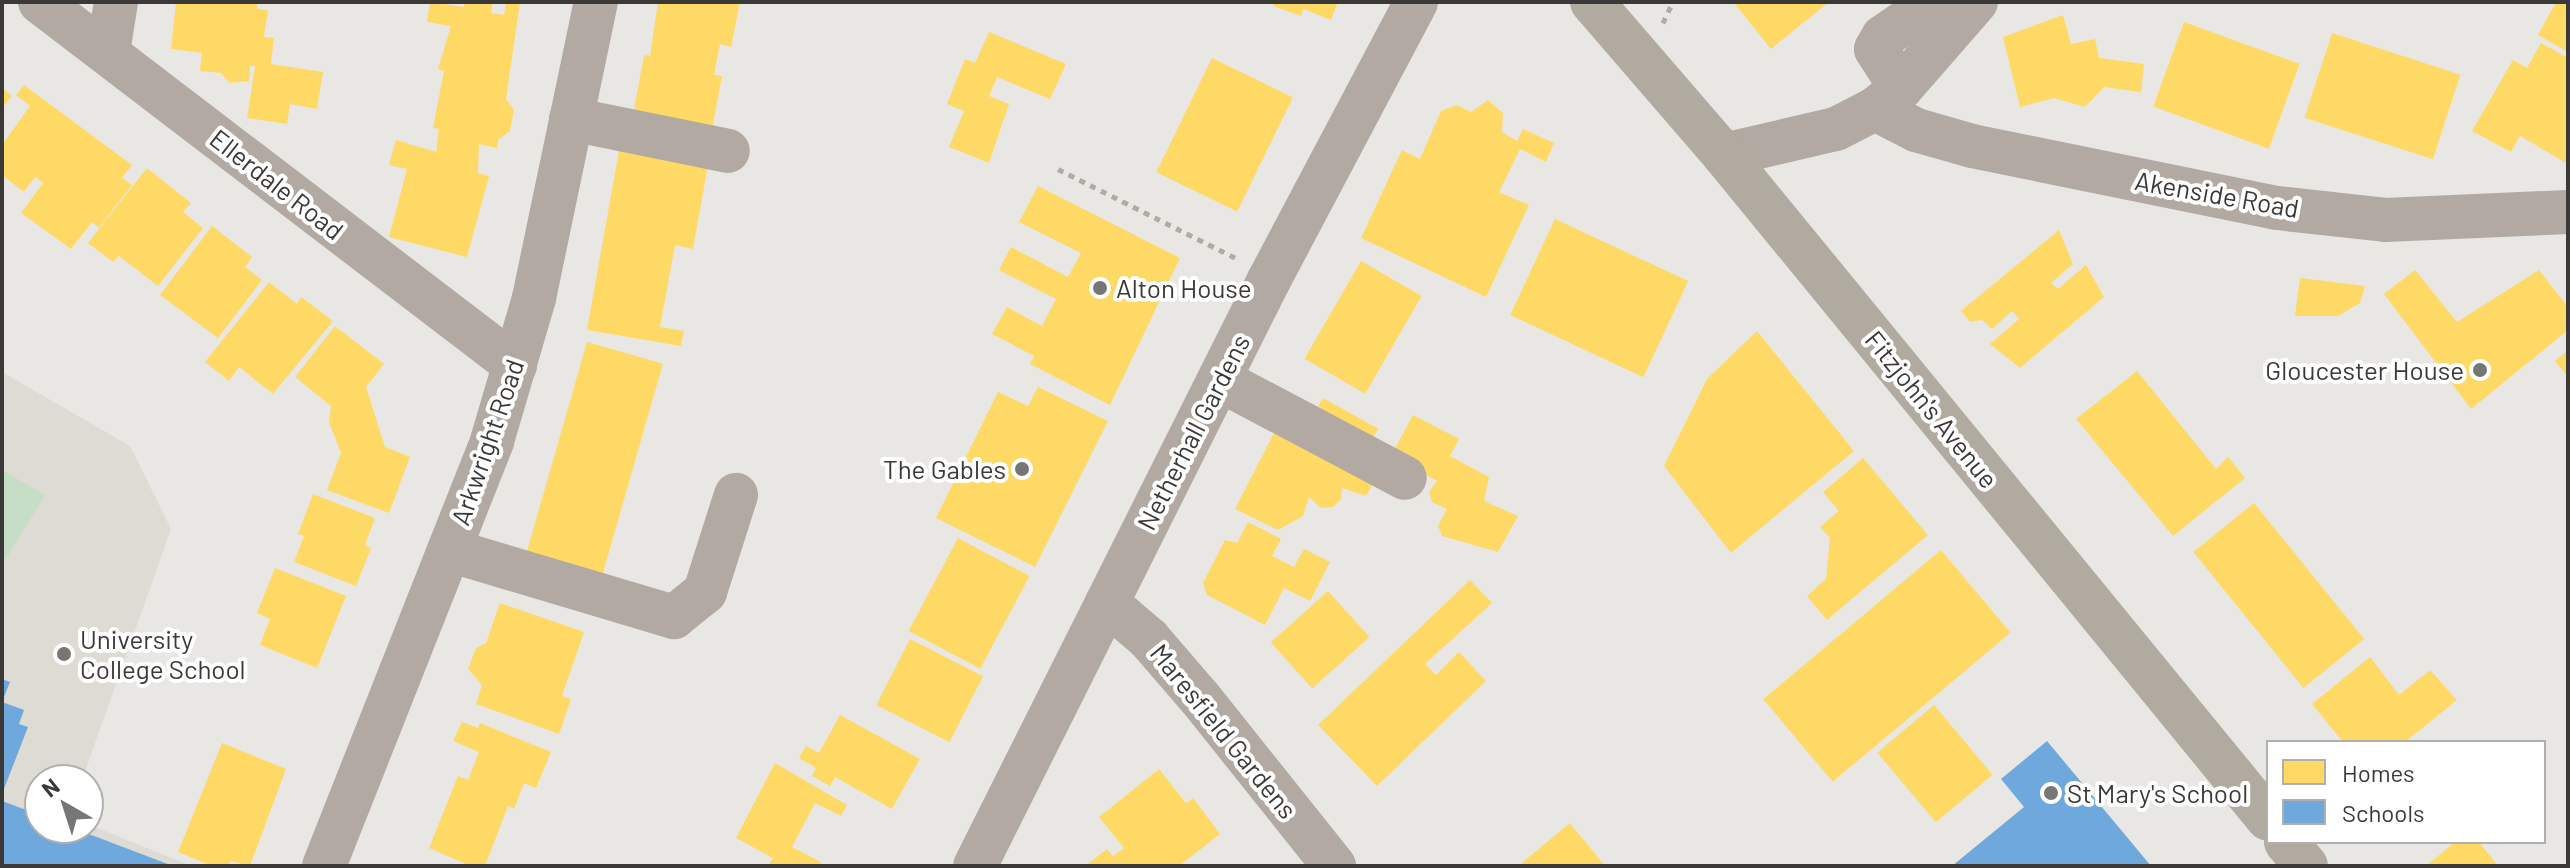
<!DOCTYPE html>
<html>
<head>
<meta charset="utf-8">
<style>
	body { margin:0 }
	#map { position:relative; width:2570px; height:868px; overflow:hidden; background:#e8e7e4; font-family:Barlow,sans-serif }
	div>[style] { position:absolute }
	[style*='--x'] { left:calc(var(--x)*1px); top:calc(var(--y)*1px); width:calc(var(--w)*1px); rotate:calc(var(--a)*1deg) }
	.built>* { inset:0; background:#dddbd3 }
	.green>* { inset:0; background:#c5dec5 }
	.homes>* { inset:0; background:#ffd966; transform-origin:0 0 }
	.schools>* { inset:0; background:#6fa8dc }
	.path>* { height:5px; margin-top:-2.5px; transform-origin:0; background:repeating-linear-gradient(90deg,#b0aba4 0 6px,transparent 0 12px) }
	.minor>* { height:44px; margin:-22px; padding:0 22px; transform-origin:22px; border-radius:22px; background:#b1a9a2 }
	.major>* { height:44px; margin:-22px; padding:0 22px; transform-origin:22px; border-radius:22px; background:#b1aaa0 }
	.dots>* { width:22px; height:22px; translate:-50% -50%; box-sizing:border-box; border:4px solid #fff; border-radius:50% }
	span { translate:-50% -50%; white-space:nowrap; text-align:center; line-height:1.15; -webkit-text-stroke:8px #fff; paint-order:stroke }
	.street-label { font-size:26px; color:#3a3937 }
	.poi-label { font-size:26px; color:#3a3937 }
	.left { translate:0 -50%; text-align:left }
	.right { translate:-100% -50%; text-align:right }
	.frame { position:absolute; inset:0; border:4px solid #3a3937; pointer-events:none }
	.legend { position:absolute; left:2266px; top:740px; width:280px; height:104px; box-sizing:border-box; background:#fff; border:2px solid #b0b0af; margin:0; padding:10px 14px; list-style:none; font-size:24px; color:#3a3937 }
	.legend li { display:flex; align-items:center; gap:16px; height:40px }
	.legend b { width:40px; border:2px solid #b0b0af }
	.north { position:absolute; left:24px; top:764px; width:80px; height:80px; box-sizing:border-box; background:#fff; border:2px solid #b0b0af; border-radius:50%; rotate:321deg; font-size:22px; font-weight:700; line-height:32px; text-align:center; color:#3a3937 }
	.north::after { content:''; display:block; margin:auto; width:28px; height:36px; background:#777674; clip-path:polygon(50% 0,100% 100%,50% 72%,0 100%) }
</style>
</head>
<body>
<div id="map">
	<div class="built">
		<i style="clip-path:polygon(2px 372px,130px 446px,171px 529px,82px 780px,40px 780px,40px 828px,88px 824px,191px 866px,2px 866px)"></i>
	</div>
	<div class="green">
		<i style="clip-path:polygon(2px 470px,45px 495px,2px 565px)"></i>
	</div>
	<div class="homes">
		<i style="clip-path:polygon(176px 2px,258px 2px,257px 9px,268px 10px,264px 37px,274px 38px,271px 64px,323px 72px,317px 109px,290px 104px,287px 124px,247px 118px,255px 66px,250px 66px,249px 81px,229px 83px,221px 73px,200px 71px,202px 53px,171px 49px)"></i>
		<i style="clip-path:polygon(430px 2px,464px 7px,465px 2px,493px 2px,491px 13px,504px 15px,506px 2px,520px 2px,506px 99px,514px 110px,510px 131px,498px 140px,497px 148px,479px 144px,478px 173px,489px 176px,467px 257px,389px 237px,407px 169px,389px 165px,396px 140px,436px 152px,439px 129px,433px 128px,444px 71px,438px 69px,451px 26px,427px 22px)"></i>
		<i style="clip-path:polygon(658px 2px,740px 2px,731px 47px,720px 44px,714px 75px,722px 76px,710px 140px,631px 126px,644px 55px,650px 56px)"></i>
		<i style="clip-path:polygon(1274px 2px,1338px 2px,1331px 20px,1303px 9px,1301px 16px,1273px 6px)"></i>
		<i style="clip-path:polygon(1733px 2px,1829px 2px,1771px 49px)"></i>
		<i style="clip-path:polygon(2556px 2px,2568px 2px,2568px 52px,2538px 35px)"></i>
		<i style="clip-path:polygon(2063px 15px,2071px 44px,2095px 39px,2099px 58px,2144px 64px,2141px 92px,2104px 87px,2085px 107px,2054px 98px,2020px 107px,2003px 37px)"></i>
		<i style="left:2184px;top:22px;width:123px;height:90px;rotate:20deg"></i>
		<i style="clip-path:polygon(989px 32px,1066px 64px,1050px 99px,997px 77px,989px 96px,1009px 104px,989px 163px,949px 147px,964px 111px,947px 104px,965px 59px,975px 63px)"></i>
		<i style="left:2332px;top:33px;width:135px;height:89px;rotate:18deg"></i>
		<i style="clip-path:polygon(2541px 43px,2568px 58px,2568px 164px,2520px 136px,2511px 152px,2472px 131px,2513px 60px,2527px 68px)"></i>
		<i style="left:1212px;top:58px;width:90px;height:127px;rotate:26deg"></i>
		<i style="clip-path:polygon(24px 85px,132px 165px,122px 178px,132px 185px,99px 228px,92px 222px,71px 249px,21px 213px,43px 183px,35px 177px,24px 192px,2px 175px,2px 145px,30px 106px,16px 95px)"></i>
		<i style="clip-path:polygon(2px 88px,12px 96px,2px 108px)"></i>
		<i style="clip-path:polygon(1488px 100px,1503px 113px,1502px 132px,1517px 141px,1523px 129px,1554px 143px,1546px 162px,1520px 149px,1499px 192px,1529px 205px,1486px 297px,1361px 238px,1402px 150px,1420px 159px,1441px 111px,1457px 105px,1471px 112px)"></i>
		<i style="clip-path:polygon(621px 139px,710px 154px,693px 249px,675px 245px,660px 327px,684px 331px,681px 346px,587px 330px)"></i>
		<i style="clip-path:polygon(147px 168px,191px 203px,183px 212px,203px 228px,158px 286px,119px 256px,113px 262px,88px 243px)"></i>
		<i style="clip-path:polygon(1038px 186px,1180px 258px,1110px 405px,1030px 364px,1034px 356px,992px 334px,1007px 307px,1042px 326px,1056px 299px,999px 270px,1011px 247px,1068px 277px,1081px 253px,1019px 222px)"></i>
		<i style="left:1555px;top:219px;width:147px;height:106px;rotate:25deg"></i>
		<i style="clip-path:polygon(212px 226px,252px 257px,245px 267px,262px 280px,218px 338px,160px 295px)"></i>
		<i style="clip-path:polygon(2059px 230px,2073px 264px,2051px 283px,2058px 289px,2086px 265px,2104px 297px,2020px 368px,1990px 344px,2019px 319px,2012px 311px,1992px 329px,1982px 320px,1970px 322px,1961px 311px)"></i>
		<i style="left:1361px;top:261px;width:70px;height:113px;rotate:30deg"></i>
		<i style="clip-path:polygon(2415px 270px,2457px 322px,2539px 270px,2568px 307px,2568px 330px,2471px 409px,2384px 294px)"></i>
		<i style="clip-path:polygon(2300px 278px,2365px 286px,2360px 303px,2338px 316px,2295px 316px)"></i>
		<i style="clip-path:polygon(269px 282px,297px 304px,301px 297px,333px 321px,273px 394px,239px 367px,229px 381px,205px 362px)"></i>
		<i style="clip-path:polygon(335px 326px,384px 364px,366px 387px,385px 447px,410px 457px,389px 513px,327px 490px,341px 453px,329px 422px,331px 406px,295px 377px)"></i>
		<i style="clip-path:polygon(1757px 331px,1854px 451px,1731px 553px,1664px 466px,1707px 379px)"></i>
		<i style="left:587px;top:342px;width:79px;height:223px;rotate:16deg"></i>
		<i style="clip-path:polygon(2568px 350px,2568px 377px,2555px 361px)"></i>
		<i style="clip-path:polygon(2137px 371px,2216px 469px,2228px 457px,2245px 478px,2173px 536px,2076px 419px)"></i>
		<i style="clip-path:polygon(1038px 387px,1108px 421px,1035px 567px,936px 518px,998px 392px,1028px 406px)"></i>
		<i style="left:1323px;top:398px;width:63px;height:21px;rotate:29deg"></i>
		<i style="clip-path:polygon(1413px 415px,1459px 439px,1450px 456px,1489px 477px,1484px 501px,1518px 516px,1498px 552px,1442px 536px,1438px 526px,1447px 509px,1432px 502px,1429px 492px,1437px 481px,1391px 456px)"></i>
		<i style="clip-path:polygon(1274px 433px,1375px 480px,1366px 496px,1342px 488px,1341px 499px,1333px 507px,1321px 508px,1309px 497px,1303px 516px,1278px 530px,1235px 509px)"></i>
		<i style="clip-path:polygon(1863px 458px,1928px 535px,1827px 620px,1807px 596px,1826px 579px,1830px 538px,1820px 527px,1839px 511px,1823px 492px)"></i>
		<i style="clip-path:polygon(313px 494px,375px 518px,365px 545px,371px 548px,356px 586px,294px 562px,304px 536px,298px 534px)"></i>
		<i style="left:2254px;top:503px;width:175px;height:78px;rotate:51deg"></i>
		<i style="clip-path:polygon(1248px 522px,1281px 539px,1272px 556px,1294px 567px,1304px 549px,1330px 562px,1310px 601px,1284px 588px,1265px 625px,1207px 595px,1203px 583px,1225px 540px,1237px 543px)"></i>
		<i style="left:958px;top:538px;width:81px;height:105px;rotate:28deg"></i>
		<i style="left:1941px;top:550px;width:108px;height:232px;rotate:50deg"></i>
		<i style="clip-path:polygon(275px 568px,346px 596px,317px 668px,260px 645px,270px 619px,257px 613px)"></i>
		<i style="clip-path:polygon(1470px 580px,1492px 603px,1425px 664px,1436px 675px,1459px 652px,1486px 681px,1377px 786px,1318px 725px)"></i>
		<i style="left:1328px;top:591px;width:62px;height:77px;rotate:48deg"></i>
		<i style="clip-path:polygon(500px 603px,584px 632px,562px 696px,571px 699px,559px 734px,476px 704px,482px 685px,468px 669px,476px 648px,486px 643px)"></i>
		<i style="left:910px;top:639px;width:82px;height:74px;rotate:27deg"></i>
		<i style="clip-path:polygon(2370px 657px,2399px 695px,2430px 670px,2457px 700px,2405px 742px,2343px 742px,2312px 704px)"></i>
		<i style="left:1934px;top:705px;width:91px;height:74px;rotate:50deg"></i>
		<i style="clip-path:polygon(840px 715px,920px 759px,892px 809px,835px 777px,830px 786px,812px 776px,816px 768px,799px 758px,806px 746px,819px 753px)"></i>
		<i style="clip-path:polygon(462px 722px,478px 728px,480px 723px,551px 752px,536px 788px,524px 783px,514px 809px,508px 806px,485px 866px,471px 866px,429px 848px,458px 776px,468px 780px,479px 752px,453px 741px)"></i>
		<i style="clip-path:polygon(222px 743px,286px 769px,250px 866px,231px 861px,229px 866px,212px 866px,178px 852px)"></i>
		<i style="clip-path:polygon(775px 763px,847px 805px,841px 816px,815px 803px,792px 847px,821px 862px,819px 866px,768px 866px,773px 858px,736px 838px)"></i>
		<i style="clip-path:polygon(1159px 769px,1186px 803px,1193px 798px,1220px 834px,1179px 866px,1085px 866px,1107px 849px,1113px 856px,1124px 848px,1099px 817px)"></i>
		<i style="clip-path:polygon(1570px 823px,1605px 866px,1518px 866px)"></i>
		<i style="clip-path:polygon(2455px 842px,2479px 842px,2498px 866px,2426px 866px)"></i>
	</div>
	<div class="schools">
		<i style="clip-path:polygon(2px 679px,10px 682px,2px 702px,24px 710px,19px 724px,28px 727px,2px 794px)"></i>
		<i style="clip-path:polygon(2047px 741px,2151px 866px,1952px 866px,2024px 807px,2001px 779px)"></i>
		<i style="clip-path:polygon(2px 801px,40px 815px,40px 828px,73px 828px,173px 866px,2px 866px)"></i>
	</div>
	<div class="path">
		<i style="--x:1663;--y:23;--w:23;--a:-65"></i>
		<i style="--x:1058;--y:169;--w:199;--a:26.6"></i>
	</div>
	<div class="minor">
		<i style="--x:40;--y:2;--w:598;--a:37.39"></i>
		<i style="--x:108;--y:52;--w:51;--a:-80.9"></i>
		<i style="--x:1901;--y:88;--w:46;--a:-122.7"></i>
		<i style="--x:1876;--y:49;--w:14;--a:-60"></i>
		<i style="--x:1883;--y:37;--w:58;--a:-34.5"></i>
		<i style="--x:1931;--y:4;--w:34;--a:17"></i>
		<i style="--x:1875;--y:109;--w:46;--a:27.1"></i>
		<i style="--x:1916;--y:130;--w:58;--a:15.9"></i>
		<i style="--x:1972;--y:146;--w:311;--a:11.5"></i>
		<i style="--x:2277;--y:208;--w:109;--a:6.3"></i>
		<i style="--x:2385;--y:220;--w:183;--a:-2.5"></i>
		<i style="--x:571;--y:119;--w:160;--a:11.5"></i>
		<i style="--x:1724;--y:155;--w:115;--a:-13.1"></i>
		<i style="--x:1836;--y:129;--w:44;--a:-27.1"></i>
		<i style="--x:1875;--y:109;--w:33;--a:-39"></i>
		<i style="--x:1901;--y:88;--w:114;--a:-48.9"></i>
		<i style="--x:1220;--y:380;--w:209;--a:27.9"></i>
		<i style="--x:449;--y:550;--w:235;--a:16.6"></i>
		<i style="--x:674;--y:617;--w:40;--a:-39"></i>
		<i style="--x:705;--y:592;--w:102;--a:-72.3"></i>
		<i style="--x:1107;--y:603;--w:55;--a:40.6"></i>
		<i style="--x:1149;--y:639;--w:78;--a:49.2"></i>
		<i style="--x:1200;--y:698;--w:215;--a:51.4"></i>
		<i style="--x:324;--y:866;--w:457;--a:-68.4"></i>
		<i style="--x:492;--y:441;--w:149;--a:-73.6"></i>
		<i style="--x:534;--y:298;--w:302;--a:-78.2"></i>
		<i style="--x:975;--y:866;--w:656;--a:-63.36"></i>
		<i style="--x:1269;--y:280;--w:314;--a:-62.1"></i>
	</div>
	<div class="major">
		<i style="--x:1592;--y:2;--w:202;--a:49.2"></i>
		<i style="--x:1724;--y:155;--w:858;--a:50.67"></i>
		<i style="--x:2286;--y:842;--w:31;--a:50"></i>
	</div>
	<div class="dots">
		<i style="left:1100px;top:288px;background:#777674"></i>
		<i style="left:2480px;top:370px;background:#777674"></i>
		<i style="left:1022px;top:469px;background:#777674"></i>
		<i style="left:64px;top:654px;background:#777674"></i>
		<i style="left:2051px;top:793px;background:#777674"></i>
	</div>
	<div class="street-label">
		<span style="left:277px;top:184px;rotate:38deg">Ellerdale Road</span>
		<span style="left:2217px;top:194px;rotate:10deg">Akenside Road</span>
		<span style="left:1932px;top:409px;rotate:51deg">Fitzjohn's Avenue</span>
		<span style="left:1193px;top:432px;rotate:-63deg">Netherhall Gardens</span>
		<span style="left:487px;top:442px;rotate:-71deg">Arkwright Road</span>
		<span style="left:1224px;top:731px;rotate:51deg">Maresfield Gardens</span>
	</div>
	<div class="poi-label">
		<span class="left" style="left:1116px;top:288px">Alton House</span>
		<span class="right" style="left:2464px;top:370px">Gloucester House</span>
		<span class="right" style="left:1006px;top:469px">The Gables</span>
		<span class="left" style="left:80px;top:654px">University<br>College School</span>
		<span class="left" style="left:2067px;top:793px">St Mary's School</span>
	</div>
	<div class="frame"></div>
	<ul class="legend">
	<li><b style="height:22px;background:#ffd966"></b>Homes</li>
	<li><b style="height:22px;background:#6fa8dc"></b>Schools</li>
	</ul>
	<div class="north">N</div>
</div>
</body>
</html>
